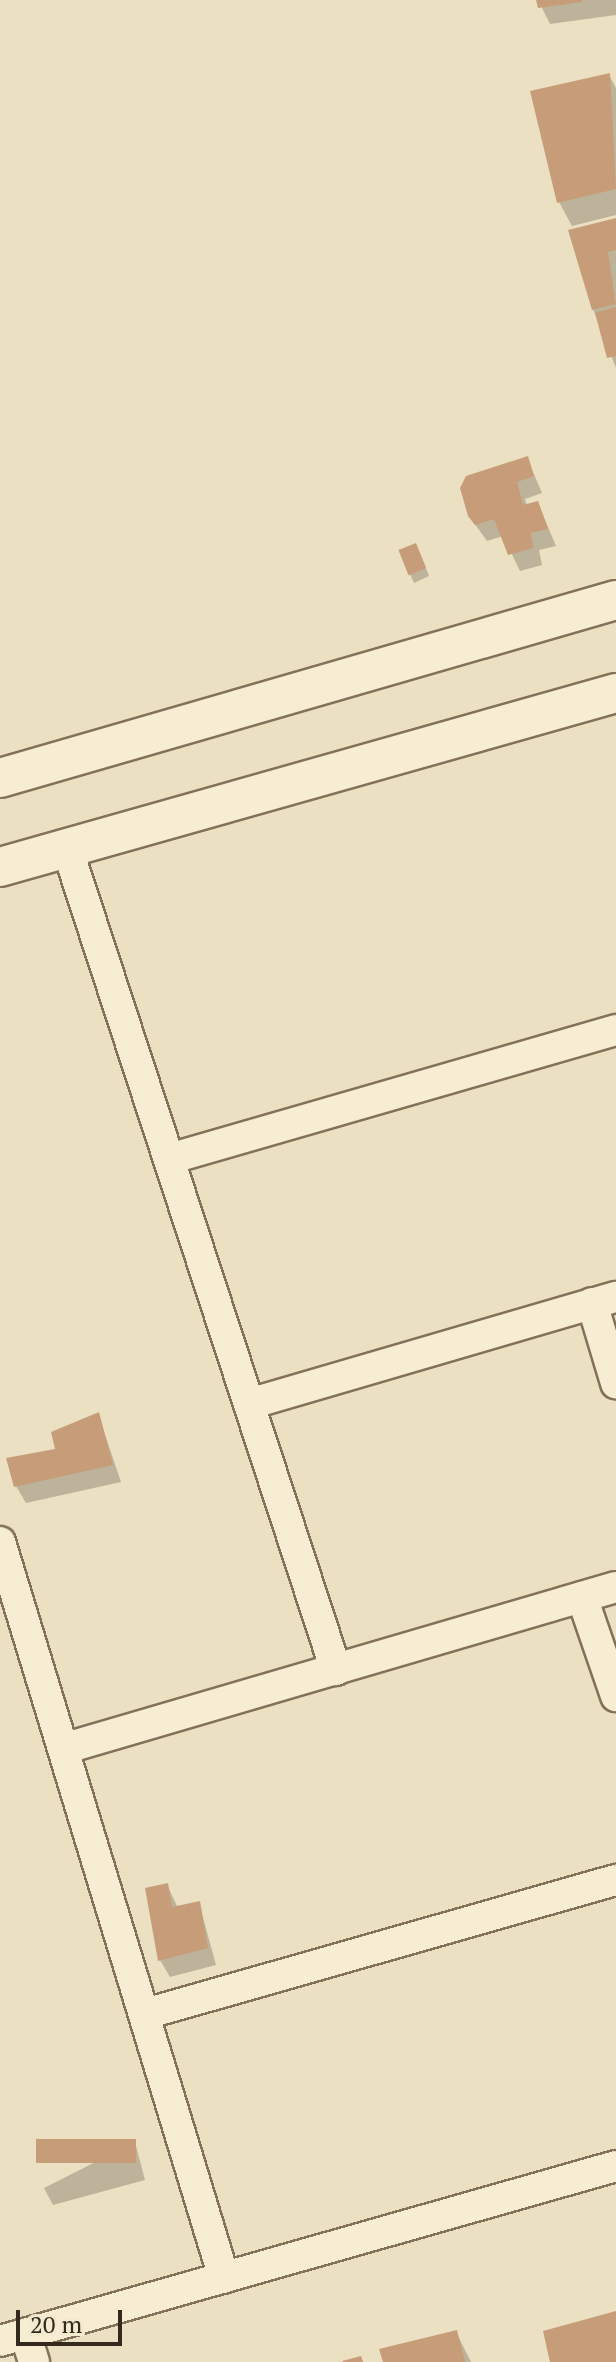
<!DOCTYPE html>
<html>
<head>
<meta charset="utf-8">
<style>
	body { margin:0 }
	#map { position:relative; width:616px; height:2362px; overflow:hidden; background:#ebe0c1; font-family:"PT Serif",serif }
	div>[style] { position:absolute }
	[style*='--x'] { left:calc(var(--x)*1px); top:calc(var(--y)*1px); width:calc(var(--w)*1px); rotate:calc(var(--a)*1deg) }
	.shadow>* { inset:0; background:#0003 }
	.building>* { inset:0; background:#c79c79; transform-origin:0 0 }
	.roads { filter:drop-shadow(2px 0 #83715a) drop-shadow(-2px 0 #83715a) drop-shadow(0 2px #83715a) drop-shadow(0 -2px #83715a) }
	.minor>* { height:30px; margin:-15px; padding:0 15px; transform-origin:15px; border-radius:15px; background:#f6edd3 }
	.tertiary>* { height:38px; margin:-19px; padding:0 19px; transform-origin:19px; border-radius:19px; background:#f6edd3 }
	span { translate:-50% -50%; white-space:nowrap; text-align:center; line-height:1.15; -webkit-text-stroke:7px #f3ead0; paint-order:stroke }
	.scale { position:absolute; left:16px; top:2310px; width:106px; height:36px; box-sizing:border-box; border:4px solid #33291d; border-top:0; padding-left:10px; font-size:24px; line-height:28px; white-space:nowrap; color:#33291d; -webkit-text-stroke:6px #f3ead0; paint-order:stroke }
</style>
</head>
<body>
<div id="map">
	<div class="shadow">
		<i style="clip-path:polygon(538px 0,616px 0,616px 15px,550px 24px)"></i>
		<i style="clip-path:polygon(609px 75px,616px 88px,616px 215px,572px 226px,559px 202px)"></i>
		<i style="clip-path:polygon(616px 220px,616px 368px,593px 309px)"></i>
		<i style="clip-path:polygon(527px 458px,542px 493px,525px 499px,527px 506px,538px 503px,556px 546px,539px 550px,542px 565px,520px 571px,503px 536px,487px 541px,469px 516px)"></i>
		<i style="clip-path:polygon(420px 554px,429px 576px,414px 583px,410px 574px)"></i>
		<i style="clip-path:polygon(98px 1414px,121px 1482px,26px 1503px,16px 1486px)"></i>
		<i style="clip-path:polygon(167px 1885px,178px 1908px,199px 1903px,216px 1965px,170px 1977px,160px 1960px)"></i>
		<i style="clip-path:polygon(135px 2142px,145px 2180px,53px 2205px,44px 2188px)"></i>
		<i style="clip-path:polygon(456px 2332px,471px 2362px,385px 2362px)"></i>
	</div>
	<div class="building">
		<i style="clip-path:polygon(536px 0,582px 0,582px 2px,538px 8px)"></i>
		<i style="clip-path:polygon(610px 73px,616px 189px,557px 203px,530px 91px)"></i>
		<i style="clip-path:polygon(616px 218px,616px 250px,608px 252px,616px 304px,592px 310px,568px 230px)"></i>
		<i style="clip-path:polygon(616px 307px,616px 356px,607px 358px,595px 313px)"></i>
		<i style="clip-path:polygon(528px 456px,534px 476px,517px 482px,523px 505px,538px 501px,548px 529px,531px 533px,533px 548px,508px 555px,494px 519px,475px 525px,468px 516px,460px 488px,466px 476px)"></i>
		<i style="left:416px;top:543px;width:27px;height:19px;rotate:68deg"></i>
		<i style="clip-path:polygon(99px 1412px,113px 1465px,14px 1487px,6px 1458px,55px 1449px,51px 1432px)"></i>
		<i style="clip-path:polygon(168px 1883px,172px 1907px,200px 1901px,208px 1948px,158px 1961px,145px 1888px)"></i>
		<i style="left:136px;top:2139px;width:24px;height:100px;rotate:90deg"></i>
		<i style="clip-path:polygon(616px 2311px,616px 2362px,550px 2362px,543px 2331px)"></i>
		<i style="clip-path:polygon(457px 2330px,465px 2362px,383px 2362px,379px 2349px)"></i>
		<i style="clip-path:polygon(361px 2356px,363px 2362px,343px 2362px,342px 2361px)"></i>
	</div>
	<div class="roads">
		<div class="minor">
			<i style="--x:67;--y:848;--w:865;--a:71.88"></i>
			<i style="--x:169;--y:1159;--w:465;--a:-16.1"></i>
			<i style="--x:592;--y:1303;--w:84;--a:73.3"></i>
			<i style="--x:249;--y:1404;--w:382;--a:-16.3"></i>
			<i style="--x:0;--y:1542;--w:769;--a:73.07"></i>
			<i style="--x:582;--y:1597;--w:105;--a:71"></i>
			<i style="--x:66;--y:1748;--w:573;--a:-16.32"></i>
			<i style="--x:145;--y:2014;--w:490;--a:-15.9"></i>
			<i style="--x:25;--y:2334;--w:29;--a:72"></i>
			<i style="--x:0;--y:2341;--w:640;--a:-15.86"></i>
		</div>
		<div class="tertiary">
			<i style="--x:0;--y:778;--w:641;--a:-16.12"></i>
			<i style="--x:0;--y:867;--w:640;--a:-15.77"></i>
		</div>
	</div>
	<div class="scale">20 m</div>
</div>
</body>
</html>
